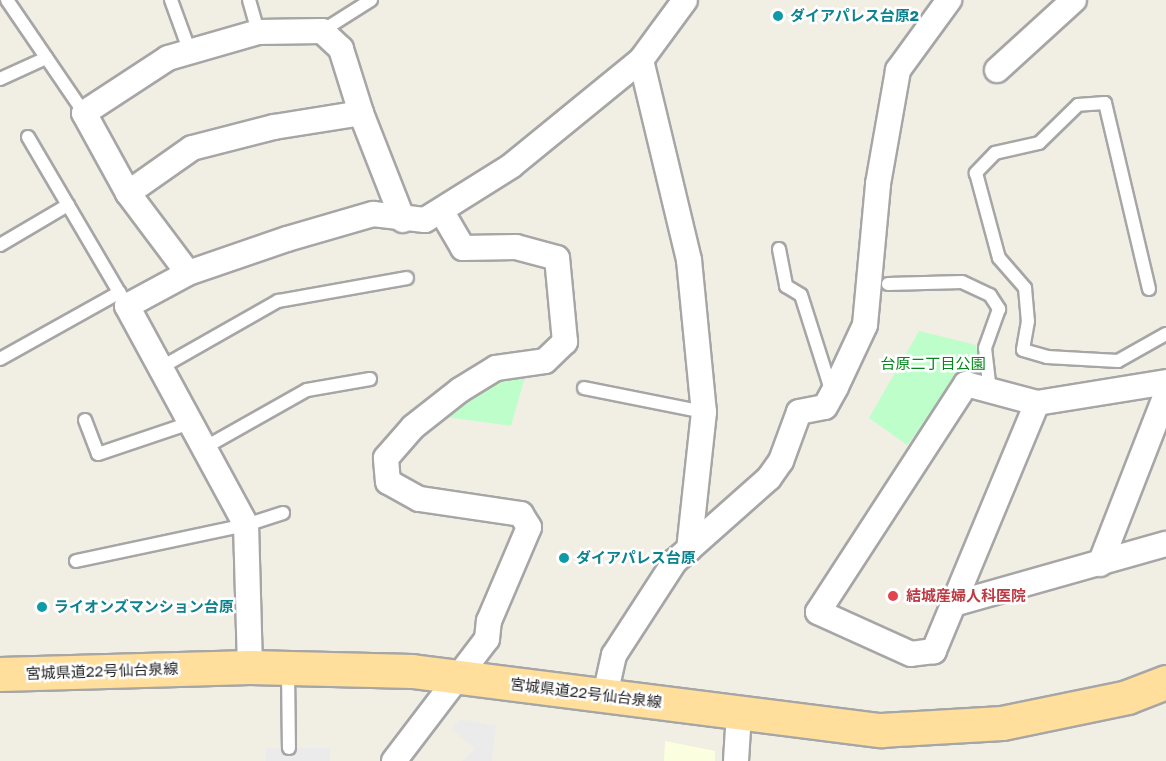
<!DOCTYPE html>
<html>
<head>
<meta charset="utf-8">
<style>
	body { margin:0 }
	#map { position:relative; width:1166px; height:761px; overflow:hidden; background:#f1eee4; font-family:"Golos Text","Noto Sans JP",sans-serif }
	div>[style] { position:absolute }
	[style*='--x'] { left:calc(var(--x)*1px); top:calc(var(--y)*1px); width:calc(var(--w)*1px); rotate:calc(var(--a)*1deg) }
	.education>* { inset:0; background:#fcffdf }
	.park>* { inset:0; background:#befeca }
	.parking>* { inset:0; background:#ebebeb; transform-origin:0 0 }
	.roads { filter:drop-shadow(2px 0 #a6a6a6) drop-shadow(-2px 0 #a6a6a6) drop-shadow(0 2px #a6a6a6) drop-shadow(0 -2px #a6a6a6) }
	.lane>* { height:12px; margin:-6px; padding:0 6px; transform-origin:6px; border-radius:6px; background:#fff }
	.street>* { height:24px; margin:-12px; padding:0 12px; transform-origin:12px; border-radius:12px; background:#fff }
	.primary>* { height:33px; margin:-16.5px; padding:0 16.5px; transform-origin:16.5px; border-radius:16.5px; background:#ffdf9b }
	.dots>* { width:16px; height:16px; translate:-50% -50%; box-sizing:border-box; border:3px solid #fff; border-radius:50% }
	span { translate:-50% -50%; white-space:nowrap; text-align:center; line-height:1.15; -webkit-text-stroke:5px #fff; paint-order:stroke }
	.culture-label { font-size:15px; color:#0d838f; font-weight:700 }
	.left { translate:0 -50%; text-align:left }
	.park-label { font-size:15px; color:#03871c }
	.health-label { font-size:15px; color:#be3a42; font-weight:700 }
	.street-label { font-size:15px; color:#1f1f1f }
</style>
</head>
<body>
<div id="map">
	<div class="education">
		<i style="clip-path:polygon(665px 741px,715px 751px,715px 761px,664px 761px)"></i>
	</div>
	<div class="park">
		<i style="clip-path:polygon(919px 331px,976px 345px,981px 372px,964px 371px,907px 445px,869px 418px)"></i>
		<i style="clip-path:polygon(525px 377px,511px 426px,446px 417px,501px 381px)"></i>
	</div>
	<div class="parking">
		<i style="clip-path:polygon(460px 719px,496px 726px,492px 761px,462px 761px,475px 749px,451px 729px)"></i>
		<i style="left:330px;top:748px;width:13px;height:64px;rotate:90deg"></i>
	</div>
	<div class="roads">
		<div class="lane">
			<i style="--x:7;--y:0;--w:137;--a:55.7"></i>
			<i style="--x:171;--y:0;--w:55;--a:69.9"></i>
			<i style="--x:249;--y:0;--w:33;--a:74"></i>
			<i style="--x:322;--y:31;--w:58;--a:-32.3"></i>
			<i style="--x:0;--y:79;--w:51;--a:-24.5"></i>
			<i style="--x:28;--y:137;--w:196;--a:59.6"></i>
			<i style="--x:0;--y:245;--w:79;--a:-30.5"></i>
			<i style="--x:779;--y:249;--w:38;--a:79"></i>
			<i style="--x:786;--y:286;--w:17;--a:31"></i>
			<i style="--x:801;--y:295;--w:103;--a:72.4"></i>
			<i style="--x:888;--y:284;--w:74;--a:-1.5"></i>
			<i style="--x:962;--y:282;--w:31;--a:25"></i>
			<i style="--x:990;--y:295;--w:17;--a:57"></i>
			<i style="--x:999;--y:309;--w:41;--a:109.7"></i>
			<i style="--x:985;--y:348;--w:43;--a:83.4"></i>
			<i style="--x:1149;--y:289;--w:191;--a:-103.3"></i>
			<i style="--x:1105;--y:103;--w:27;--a:176"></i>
			<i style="--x:1078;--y:105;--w:54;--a:135.7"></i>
			<i style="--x:1039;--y:143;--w:45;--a:167.2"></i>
			<i style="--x:995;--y:153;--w:28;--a:134"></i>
			<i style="--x:976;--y:173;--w:88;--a:74.9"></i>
			<i style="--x:999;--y:258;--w:40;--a:49"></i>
			<i style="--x:1025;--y:288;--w:33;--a:85"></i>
			<i style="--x:1028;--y:321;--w:29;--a:100"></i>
			<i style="--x:1023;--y:350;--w:25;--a:16"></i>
			<i style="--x:1047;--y:357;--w:71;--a:3.2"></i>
			<i style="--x:1118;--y:361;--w:55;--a:-29.4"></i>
			<i style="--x:0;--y:359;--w:137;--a:-29.2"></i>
			<i style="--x:160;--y:368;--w:136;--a:-29.6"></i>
			<i style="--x:278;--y:301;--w:131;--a:-10.1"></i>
			<i style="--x:584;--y:388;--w:122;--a:11.3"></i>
			<i style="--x:85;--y:420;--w:36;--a:69"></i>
			<i style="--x:98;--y:454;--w:97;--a:-18.6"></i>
			<i style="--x:204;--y:448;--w:118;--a:-29.4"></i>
			<i style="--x:307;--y:390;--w:64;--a:-9.9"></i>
			<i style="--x:76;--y:561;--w:174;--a:-12"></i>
			<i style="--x:246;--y:525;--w:39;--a:-18"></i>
			<i style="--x:288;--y:670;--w:78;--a:89.3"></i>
		</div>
		<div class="street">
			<i style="--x:641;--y:60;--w:74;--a:-53.7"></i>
			<i style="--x:997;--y:70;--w:104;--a:-42.3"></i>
			<i style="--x:128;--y:193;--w:78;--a:-35.1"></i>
			<i style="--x:192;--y:148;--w:85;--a:-14.4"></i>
			<i style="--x:274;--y:127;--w:88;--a:-9.1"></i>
			<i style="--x:188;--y:273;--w:100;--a:-126.9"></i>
			<i style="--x:128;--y:193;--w:91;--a:-118.8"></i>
			<i style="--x:84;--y:113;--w:100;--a:-33.2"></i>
			<i style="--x:168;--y:58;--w:94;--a:-16.1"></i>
			<i style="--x:258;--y:32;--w:64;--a:-0.9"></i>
			<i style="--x:322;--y:31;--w:26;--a:43"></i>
			<i style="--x:341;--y:49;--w:67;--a:72.6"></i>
			<i style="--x:361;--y:113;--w:115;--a:68.6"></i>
			<i style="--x:1037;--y:403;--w:269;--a:112.6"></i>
			<i style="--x:934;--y:651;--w:23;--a:173"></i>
			<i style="--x:911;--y:654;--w:102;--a:-155.7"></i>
			<i style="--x:818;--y:612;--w:272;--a:-57"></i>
			<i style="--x:966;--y:384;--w:73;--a:15"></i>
			<i style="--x:1037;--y:403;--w:131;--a:-9.2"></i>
			<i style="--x:689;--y:549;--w:107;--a:-41.6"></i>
			<i style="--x:769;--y:478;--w:21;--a:-55"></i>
			<i style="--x:781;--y:461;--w:52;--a:-69.8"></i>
			<i style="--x:799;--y:412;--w:26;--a:-11"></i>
			<i style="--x:825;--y:407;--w:23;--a:-61"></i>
			<i style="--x:836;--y:387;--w:68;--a:-64.9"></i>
			<i style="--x:865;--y:325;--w:142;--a:-84.7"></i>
			<i style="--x:878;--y:184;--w:116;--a:-80"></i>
			<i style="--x:898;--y:70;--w:87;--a:-53.9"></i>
			<i style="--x:1100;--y:564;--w:181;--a:-68.7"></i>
			<i style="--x:957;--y:603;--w:217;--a:-15.8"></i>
			<i style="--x:250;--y:667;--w:142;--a:-91.6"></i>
			<i style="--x:246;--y:525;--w:249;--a:-118.5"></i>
			<i style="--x:127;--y:306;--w:69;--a:-28.4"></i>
			<i style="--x:188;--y:273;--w:105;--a:-19"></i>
			<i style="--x:287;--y:239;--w:90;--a:-16.2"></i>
			<i style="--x:373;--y:214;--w:52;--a:6.6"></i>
			<i style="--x:425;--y:220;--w:102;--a:-32.1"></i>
			<i style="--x:511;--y:166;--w:168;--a:-39.2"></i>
			<i style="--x:641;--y:60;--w:206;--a:76.5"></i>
			<i style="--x:689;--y:260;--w:153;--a:84.4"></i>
			<i style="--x:704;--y:412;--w:138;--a:96.2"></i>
			<i style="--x:689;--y:549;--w:18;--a:139"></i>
			<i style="--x:675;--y:561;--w:112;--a:123"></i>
			<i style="--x:614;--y:655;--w:41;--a:102.7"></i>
			<i style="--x:394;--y:761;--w:153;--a:-52.7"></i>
			<i style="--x:487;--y:639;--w:18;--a:-84"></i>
			<i style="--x:489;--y:621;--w:102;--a:-66.9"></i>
			<i style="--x:529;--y:527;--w:15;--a:-122"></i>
			<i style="--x:521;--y:514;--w:103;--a:-171.6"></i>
			<i style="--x:419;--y:499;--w:35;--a:-151"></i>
			<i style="--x:388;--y:482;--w:24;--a:-95"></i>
			<i style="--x:386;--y:458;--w:41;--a:-48.9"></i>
			<i style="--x:413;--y:427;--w:60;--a:-38.2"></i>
			<i style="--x:460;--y:390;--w:42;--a:-31.4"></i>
			<i style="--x:496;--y:368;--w:49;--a:-8.1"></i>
			<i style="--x:545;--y:361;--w:28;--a:-44"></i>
			<i style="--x:565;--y:342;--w:84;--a:-95.4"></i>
			<i style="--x:557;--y:258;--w:42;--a:-165"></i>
			<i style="--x:516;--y:247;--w:53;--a:178.9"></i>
			<i style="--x:463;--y:248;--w:42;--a:-120.3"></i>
			<i style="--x:736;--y:761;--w:49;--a:-86.5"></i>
		</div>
		<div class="primary">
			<i style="--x:0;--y:674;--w:250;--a:-1.6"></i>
			<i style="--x:250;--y:667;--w:162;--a:1.4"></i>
			<i style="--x:412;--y:671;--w:473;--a:7.2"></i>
			<i style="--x:881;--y:730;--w:121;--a:-3.3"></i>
			<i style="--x:1002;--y:723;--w:128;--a:-11.7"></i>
			<i style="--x:1127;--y:697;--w:42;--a:-21"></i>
		</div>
	</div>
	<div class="dots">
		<i style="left:778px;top:16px;background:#0f9aa8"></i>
		<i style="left:564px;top:558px;background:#0f9aa8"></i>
		<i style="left:893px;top:596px;background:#e0444e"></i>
		<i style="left:42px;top:607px;background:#0f9aa8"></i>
	</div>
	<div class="culture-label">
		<span class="left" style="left:790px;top:16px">ダイアパレス台原2</span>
		<span class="left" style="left:576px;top:558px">ダイアパレス台原</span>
		<span class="left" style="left:54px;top:607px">ライオンズマンション台原</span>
	</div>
	<div class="park-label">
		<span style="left:933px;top:364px">台原二丁目公園</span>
	</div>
	<div class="health-label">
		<span class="left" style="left:906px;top:596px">結城産婦人科医院</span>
	</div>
	<div class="street-label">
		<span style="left:102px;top:671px;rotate:-2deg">宮城県道22号仙台泉線</span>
		<span style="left:586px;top:693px;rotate:7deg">宮城県道22号仙台泉線</span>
	</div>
</div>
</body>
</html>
